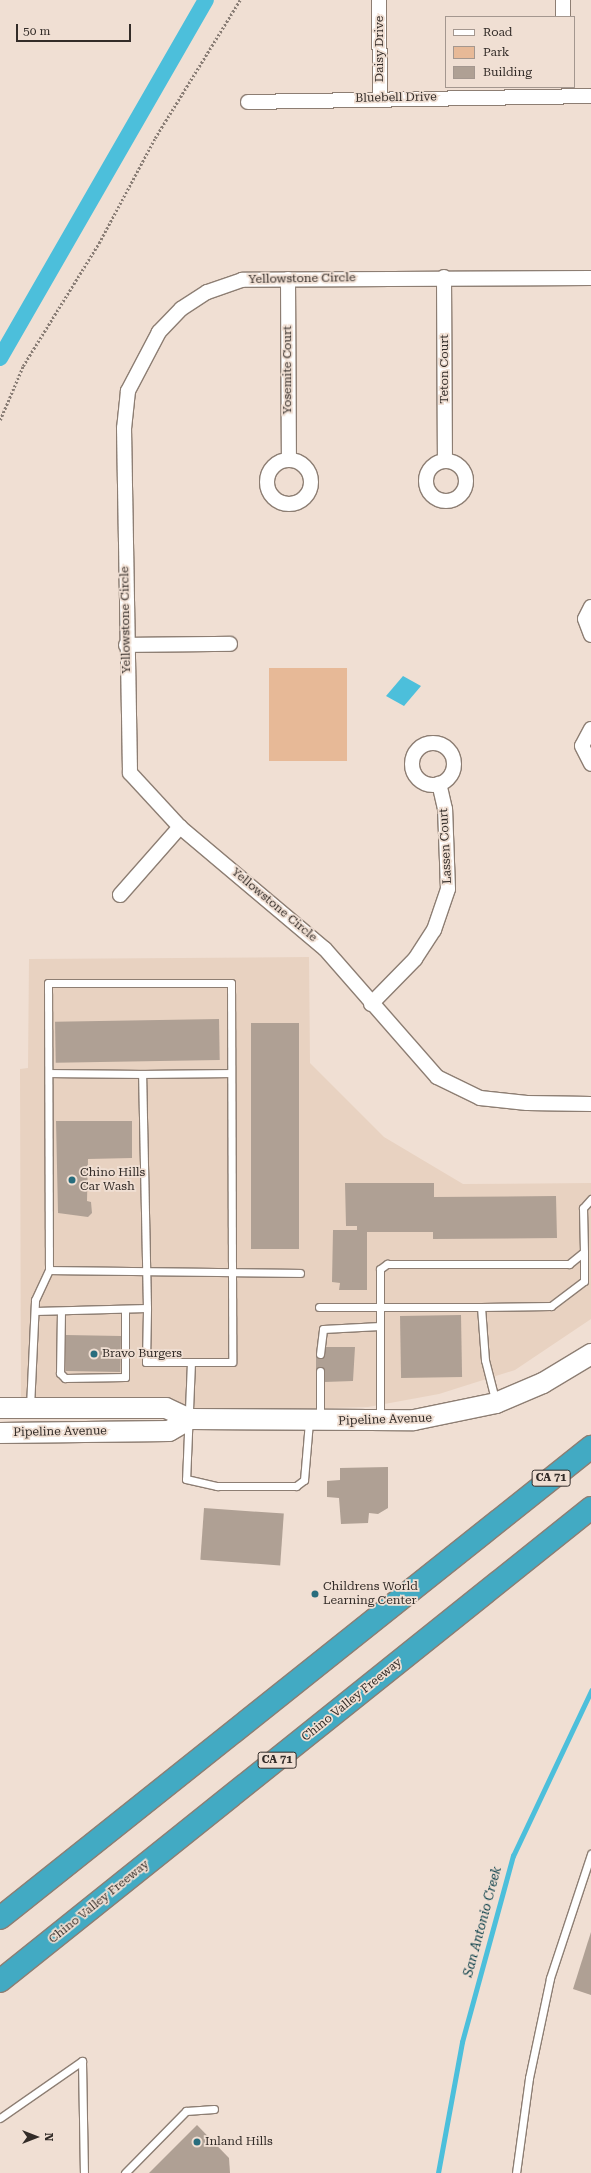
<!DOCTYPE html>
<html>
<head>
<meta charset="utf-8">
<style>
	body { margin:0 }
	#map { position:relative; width:591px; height:2173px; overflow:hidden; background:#f0dfd3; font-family:"Roboto Serif",serif }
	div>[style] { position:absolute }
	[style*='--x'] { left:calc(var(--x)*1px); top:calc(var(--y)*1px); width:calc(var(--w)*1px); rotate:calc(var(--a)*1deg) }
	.built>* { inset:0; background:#e8d2c1 }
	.green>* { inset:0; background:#e7b997; transform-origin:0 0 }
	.water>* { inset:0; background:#4cbfdb }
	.stream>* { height:4.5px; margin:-2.25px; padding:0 2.25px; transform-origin:2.25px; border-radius:2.25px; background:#4cbfdb }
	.canal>* { height:16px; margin:-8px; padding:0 8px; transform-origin:8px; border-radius:8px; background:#4cbfdb }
	.building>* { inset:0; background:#afa094; transform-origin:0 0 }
	.path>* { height:2.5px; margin-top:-1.25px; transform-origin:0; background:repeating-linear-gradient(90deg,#8a7e76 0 2px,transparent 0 4px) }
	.roads { filter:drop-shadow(1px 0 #8d7e73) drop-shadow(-1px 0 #8d7e73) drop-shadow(0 1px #8d7e73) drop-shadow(0 -1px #8d7e73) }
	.lane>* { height:7px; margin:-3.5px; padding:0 3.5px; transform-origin:3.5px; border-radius:3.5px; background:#fff }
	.street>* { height:14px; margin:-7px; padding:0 7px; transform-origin:7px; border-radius:7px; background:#fff }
	.street>.ring { margin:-7px; padding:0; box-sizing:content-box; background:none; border:14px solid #fff; border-radius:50% }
	.secondary>* { height:20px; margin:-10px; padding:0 10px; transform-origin:10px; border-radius:10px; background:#fff }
	.highway>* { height:22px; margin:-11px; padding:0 11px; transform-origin:11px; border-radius:11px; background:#42aac3 }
	.dots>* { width:11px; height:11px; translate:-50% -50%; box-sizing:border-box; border:2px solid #f0dfd3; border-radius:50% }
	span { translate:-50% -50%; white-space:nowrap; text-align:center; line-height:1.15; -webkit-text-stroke:3.5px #f0dfd3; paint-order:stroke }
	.shield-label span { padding:1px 3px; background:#f0dfd3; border:1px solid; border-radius:3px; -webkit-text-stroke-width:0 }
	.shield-label { font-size:11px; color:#332c28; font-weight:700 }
	.street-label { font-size:12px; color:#332c28 }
	.poi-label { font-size:12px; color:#332c28 }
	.left { translate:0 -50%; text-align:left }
	.water-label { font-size:13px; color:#033a45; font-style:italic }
	.legend { position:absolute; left:445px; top:16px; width:130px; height:72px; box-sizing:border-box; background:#f0dfd3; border:1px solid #a4978f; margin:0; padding:5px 7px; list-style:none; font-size:12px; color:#332c28 }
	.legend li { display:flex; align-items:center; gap:8px; height:20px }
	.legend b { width:20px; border:1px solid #a4978f }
	.north { position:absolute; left:16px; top:2117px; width:40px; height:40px; -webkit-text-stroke:3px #f0dfd3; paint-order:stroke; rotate:90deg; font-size:11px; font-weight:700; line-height:16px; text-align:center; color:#332c28 }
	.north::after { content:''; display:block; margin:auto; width:14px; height:18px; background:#332c28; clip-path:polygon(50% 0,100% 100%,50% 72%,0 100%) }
	.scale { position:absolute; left:16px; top:24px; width:115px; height:18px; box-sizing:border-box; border:2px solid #332c28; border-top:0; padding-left:5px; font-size:12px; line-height:14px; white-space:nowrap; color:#332c28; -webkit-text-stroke:3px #f0dfd3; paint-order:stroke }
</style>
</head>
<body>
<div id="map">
	<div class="built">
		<i style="clip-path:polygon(309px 957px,310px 1063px,384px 1137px,463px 1184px,591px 1183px,591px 1319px,515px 1370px,439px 1394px,368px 1407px,21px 1416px,20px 1069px,28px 1068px,29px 959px)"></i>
	</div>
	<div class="green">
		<i style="left:269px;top:668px;width:78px;height:93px"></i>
	</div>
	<div class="water">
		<i style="clip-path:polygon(403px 676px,421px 686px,404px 706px,386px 696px)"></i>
	</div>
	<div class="stream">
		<i style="--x:438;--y:2173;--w:133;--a:-79.6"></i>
		<i style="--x:462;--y:2042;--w:193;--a:-74.7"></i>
		<i style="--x:513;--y:1856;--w:183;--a:-64.7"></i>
	</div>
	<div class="canal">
		<i style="--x:0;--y:358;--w:413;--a:-60.1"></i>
	</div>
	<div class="building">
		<i style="left:219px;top:1019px;width:41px;height:164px;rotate:89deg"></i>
		<i style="left:251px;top:1023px;width:48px;height:226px"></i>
		<i style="clip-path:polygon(56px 1121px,132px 1121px,132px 1158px,88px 1159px,87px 1201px,91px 1202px,92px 1213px,88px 1217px,58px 1213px)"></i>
		<i style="clip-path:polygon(345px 1183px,434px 1183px,434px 1197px,556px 1196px,557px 1238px,433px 1239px,433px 1232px,367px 1232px,367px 1290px,339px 1290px,340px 1283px,332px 1282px,333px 1230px,357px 1230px,357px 1226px,346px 1226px)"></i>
		<i style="left:461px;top:1315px;width:62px;height:61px;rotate:89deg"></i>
		<i style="left:66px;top:1335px;width:55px;height:36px;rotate:1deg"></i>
		<i style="clip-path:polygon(324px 1347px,355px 1347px,353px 1381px,324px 1382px,324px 1373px,316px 1373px,316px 1355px,324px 1356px)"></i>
		<i style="clip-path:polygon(388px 1467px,388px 1508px,378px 1514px,369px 1513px,368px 1523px,341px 1524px,339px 1498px,327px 1497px,327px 1481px,340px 1480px,340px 1468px)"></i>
		<i style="left:204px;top:1508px;width:80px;height:52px;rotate:4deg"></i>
		<i style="clip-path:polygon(591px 1932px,591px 1995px,573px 1989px)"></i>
		<i style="clip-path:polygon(197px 2125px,229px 2158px,230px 2173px,149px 2173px)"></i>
	</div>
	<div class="path">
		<i style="--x:0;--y:420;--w:59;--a:-66.9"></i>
		<i style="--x:23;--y:366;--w:145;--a:-58.3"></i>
		<i style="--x:99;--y:243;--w:119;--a:-61.9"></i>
		<i style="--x:155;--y:138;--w:162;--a:-58.4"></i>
	</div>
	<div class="roads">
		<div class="lane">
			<i style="--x:49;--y:1073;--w:93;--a:0.6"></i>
			<i style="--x:49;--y:1270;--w:251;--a:0.7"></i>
			<i style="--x:319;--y:1307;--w:162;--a:0"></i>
			<i style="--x:481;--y:1307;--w:53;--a:85.7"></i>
			<i style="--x:485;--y:1360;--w:44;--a:75.7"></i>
			<i style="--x:481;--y:1307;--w:70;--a:-0.8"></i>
			<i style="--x:551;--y:1306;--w:41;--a:-37.1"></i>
			<i style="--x:584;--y:1281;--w:29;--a:-90"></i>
			<i style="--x:147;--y:1308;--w:234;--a:-91.2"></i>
			<i style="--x:142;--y:1074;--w:89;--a:-0.6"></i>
			<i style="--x:61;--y:1311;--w:62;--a:90.9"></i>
			<i style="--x:60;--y:1373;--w:7;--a:45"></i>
			<i style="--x:65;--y:1378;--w:60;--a:-1"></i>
			<i style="--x:125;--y:1377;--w:68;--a:-90"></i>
			<i style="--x:320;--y:1354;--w:25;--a:-83"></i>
			<i style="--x:323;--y:1329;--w:57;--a:-3"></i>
			<i style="--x:191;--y:1362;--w:117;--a:92.4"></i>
			<i style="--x:186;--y:1479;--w:32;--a:13"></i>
			<i style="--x:217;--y:1486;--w:79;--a:0"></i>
			<i style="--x:296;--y:1486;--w:10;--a:-37"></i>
			<i style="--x:304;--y:1480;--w:58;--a:-85.1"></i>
			<i style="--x:320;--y:1371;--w:48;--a:90"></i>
			<i style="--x:30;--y:1407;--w:107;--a:-87.3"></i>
			<i style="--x:35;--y:1300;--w:33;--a:-65"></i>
			<i style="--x:49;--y:1270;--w:287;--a:-90.2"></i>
			<i style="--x:48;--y:983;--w:183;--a:0"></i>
			<i style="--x:231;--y:983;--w:379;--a:89.8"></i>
			<i style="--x:232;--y:1362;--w:86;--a:180"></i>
			<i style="--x:146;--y:1362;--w:54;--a:-88.9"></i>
			<i style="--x:147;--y:1308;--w:112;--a:178.5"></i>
			<i style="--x:380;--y:1419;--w:150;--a:-90"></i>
			<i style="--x:380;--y:1269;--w:9;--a:-36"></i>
			<i style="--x:387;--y:1264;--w:182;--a:0"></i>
			<i style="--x:569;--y:1264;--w:19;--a:-39"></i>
			<i style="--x:584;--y:1252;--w:44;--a:-91.3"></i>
			<i style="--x:583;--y:1208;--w:12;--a:-48"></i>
			<i style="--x:82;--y:2061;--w:112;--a:89"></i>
			<i style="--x:0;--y:2118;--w:100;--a:-34.8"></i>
			<i style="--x:125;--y:2173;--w:87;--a:-45.5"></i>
			<i style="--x:186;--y:2111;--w:28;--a:-4"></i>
			<i style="--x:516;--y:2173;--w:96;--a:-82.2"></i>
			<i style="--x:529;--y:2078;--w:102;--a:-78.1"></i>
			<i style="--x:550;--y:1978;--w:131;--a:-71.7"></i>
		</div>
		<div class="street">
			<i style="--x:379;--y:0;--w:98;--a:89.4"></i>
			<i style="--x:563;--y:0;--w:17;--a:90"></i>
			<i style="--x:248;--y:102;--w:343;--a:-1"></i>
			<i style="--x:444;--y:277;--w:184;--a:89.7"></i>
			<i style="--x:591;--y:278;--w:349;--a:179.7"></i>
			<i style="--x:242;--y:280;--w:37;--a:161"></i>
			<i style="--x:207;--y:292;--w:31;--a:147"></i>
			<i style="--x:181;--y:309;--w:32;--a:134"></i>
			<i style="--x:159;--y:332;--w:67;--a:117.7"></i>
			<i style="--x:128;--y:391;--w:37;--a:96"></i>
			<i style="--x:124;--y:428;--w:345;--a:89"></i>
			<i style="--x:130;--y:773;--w:74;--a:47.2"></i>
			<i style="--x:180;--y:827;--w:189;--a:40.1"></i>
			<i style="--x:325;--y:949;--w:170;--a:48.8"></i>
			<i style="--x:437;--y:1077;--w:48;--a:26"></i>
			<i style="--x:480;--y:1098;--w:47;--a:6.1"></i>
			<i style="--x:527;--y:1103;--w:64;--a:0.9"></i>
			<i style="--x:288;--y:279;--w:181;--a:89.7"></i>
			<i class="ring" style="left:267px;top:460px;width:30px;height:30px"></i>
			<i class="ring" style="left:426px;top:461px;width:26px;height:26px"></i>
			<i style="--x:591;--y:607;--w:13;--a:117"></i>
			<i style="--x:585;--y:619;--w:17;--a:69"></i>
			<i style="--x:126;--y:645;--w:104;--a:-0.6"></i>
			<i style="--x:591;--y:729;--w:19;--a:118"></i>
			<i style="--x:582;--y:746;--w:20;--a:63"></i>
			<i class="ring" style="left:412px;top:743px;width:28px;height:28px"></i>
			<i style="--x:120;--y:895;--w:91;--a:-48.6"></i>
			<i style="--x:371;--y:1004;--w:63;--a:-45.6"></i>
			<i style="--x:415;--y:959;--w:35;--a:-57"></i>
			<i style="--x:434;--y:930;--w:43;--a:-71.1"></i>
			<i style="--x:448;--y:889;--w:80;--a:-92.1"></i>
			<i style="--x:445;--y:809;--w:26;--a:-103"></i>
		</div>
		<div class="secondary">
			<i style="--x:0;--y:1408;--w:166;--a:0"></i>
			<i style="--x:166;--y:1408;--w:26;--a:25"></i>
			<i style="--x:190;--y:1419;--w:224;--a:0.3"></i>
			<i style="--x:414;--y:1420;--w:84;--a:-11.7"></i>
			<i style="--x:496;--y:1403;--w:51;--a:-23.1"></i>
			<i style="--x:543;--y:1383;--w:56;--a:-31.1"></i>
			<i style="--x:0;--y:1433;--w:169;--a:-0.7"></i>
			<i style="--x:169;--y:1431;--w:24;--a:-30"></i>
		</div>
		<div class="highway">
			<i style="--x:0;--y:1918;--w:756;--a:-38.55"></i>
			<i style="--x:0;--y:1981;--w:757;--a:-38.67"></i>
		</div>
	</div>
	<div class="dots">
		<i style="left:72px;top:1180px;background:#286d7d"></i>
		<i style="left:94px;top:1354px;background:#286d7d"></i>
		<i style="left:315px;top:1594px;background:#286d7d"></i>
		<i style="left:197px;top:2142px;background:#286d7d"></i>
	</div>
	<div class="shield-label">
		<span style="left:551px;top:1478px">CA 71</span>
		<span style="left:277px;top:1760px">CA 71</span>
	</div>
	<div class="street-label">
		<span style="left:380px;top:49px;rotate:-90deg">Daisy Drive</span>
		<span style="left:396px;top:98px;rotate:-1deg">Bluebell Drive</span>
		<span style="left:302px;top:279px;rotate:-1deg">Yellowstone Circle</span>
		<span style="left:445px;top:369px;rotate:-90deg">Teton Court</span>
		<span style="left:288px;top:370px;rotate:-90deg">Yosemite Court</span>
		<span style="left:126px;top:620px;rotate:-91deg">Yellowstone Circle</span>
		<span style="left:446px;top:846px;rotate:-93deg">Lassen Court</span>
		<span style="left:274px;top:905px;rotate:40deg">Yellowstone Circle</span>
		<span style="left:385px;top:1420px;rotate:-2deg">Pipeline Avenue</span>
		<span style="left:60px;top:1432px;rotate:-1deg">Pipeline Avenue</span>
		<span style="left:352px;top:1700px;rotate:-39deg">Chino Valley Freeway</span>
		<span style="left:99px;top:1902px;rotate:-39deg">Chino Valley Freeway</span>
	</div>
	<div class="poi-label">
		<span class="left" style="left:80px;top:1180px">Chino Hills<br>Car Wash</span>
		<span class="left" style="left:102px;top:1354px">Bravo Burgers</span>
		<span class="left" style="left:323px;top:1594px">Childrens World<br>Learning Center</span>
		<span class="left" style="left:205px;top:2142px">Inland Hills</span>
	</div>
	<div class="water-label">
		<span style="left:483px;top:1922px;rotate:-75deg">San Antonio Creek</span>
	</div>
	<ul class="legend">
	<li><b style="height:5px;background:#fff"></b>Road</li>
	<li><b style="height:11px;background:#e7b997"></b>Park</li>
	<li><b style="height:11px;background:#afa094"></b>Building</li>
	</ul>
	<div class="north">N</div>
	<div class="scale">50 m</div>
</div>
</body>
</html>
